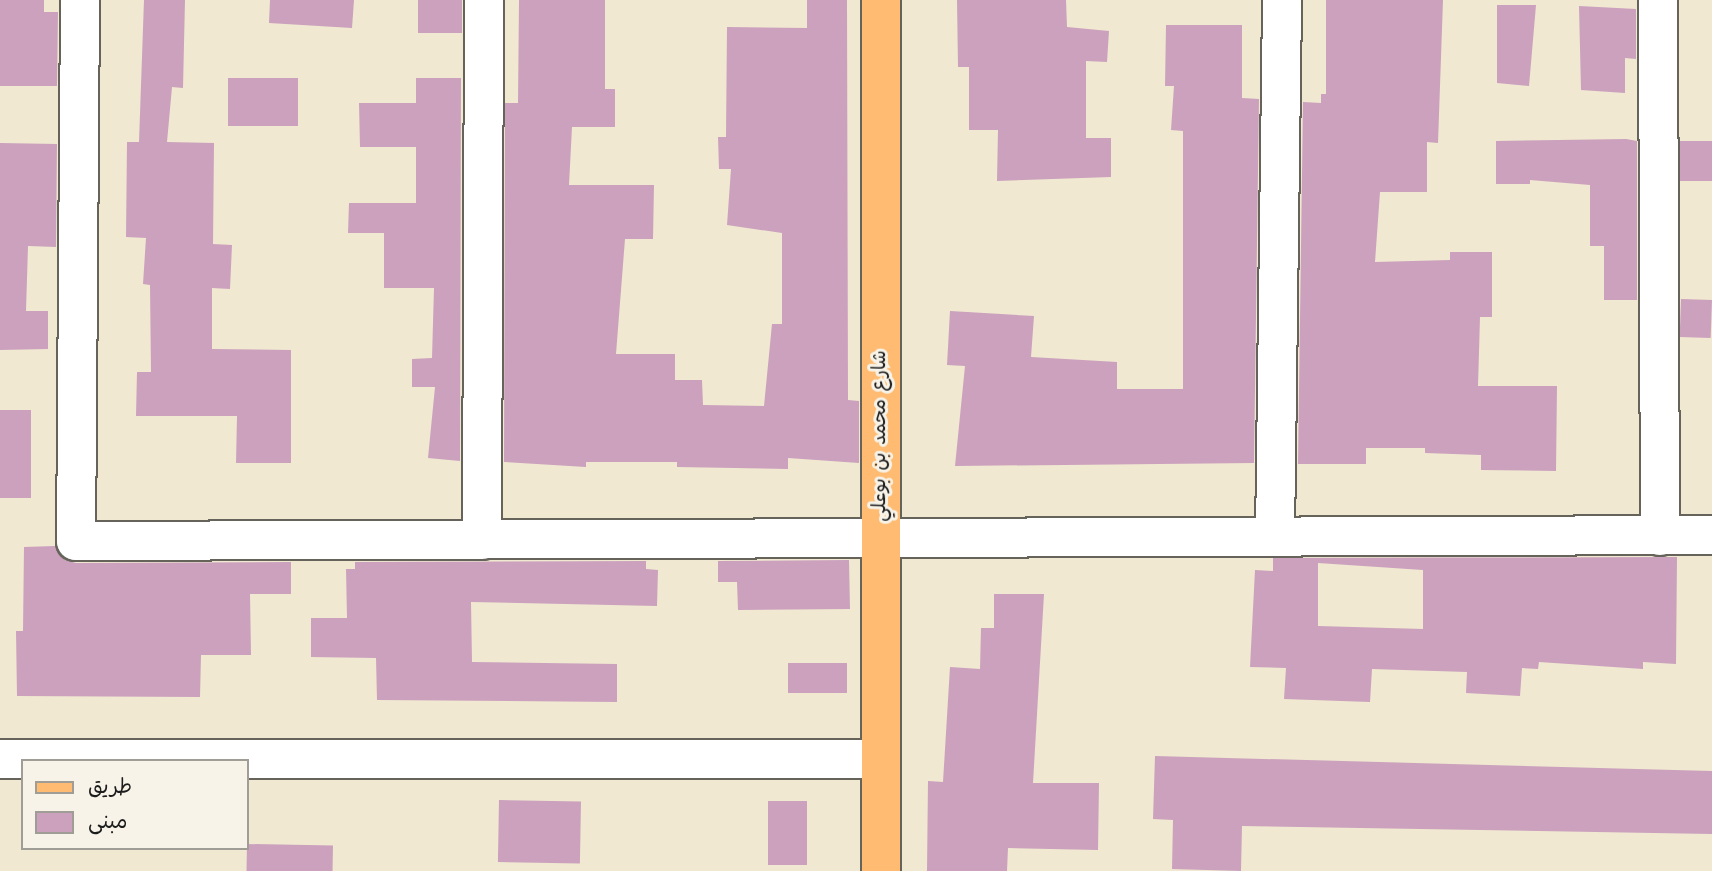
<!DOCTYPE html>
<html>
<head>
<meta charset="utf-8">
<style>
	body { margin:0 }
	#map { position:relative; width:1712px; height:871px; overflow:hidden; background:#f0e8d0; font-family:Kalam,"Playpen Sans Arabic",sans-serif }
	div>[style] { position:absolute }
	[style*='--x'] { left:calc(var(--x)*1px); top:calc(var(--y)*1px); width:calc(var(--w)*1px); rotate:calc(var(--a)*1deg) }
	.building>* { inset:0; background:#cba1be; transform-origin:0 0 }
	.roads { filter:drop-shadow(2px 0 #66635b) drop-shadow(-2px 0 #66635b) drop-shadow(0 2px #66635b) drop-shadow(0 -2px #66635b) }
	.street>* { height:38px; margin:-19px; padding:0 19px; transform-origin:19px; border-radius:19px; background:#fff }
	.primary>* { height:38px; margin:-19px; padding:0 19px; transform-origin:19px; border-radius:19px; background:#febb71 }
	span { translate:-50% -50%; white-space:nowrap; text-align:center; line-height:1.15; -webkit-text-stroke:6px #f7f3e8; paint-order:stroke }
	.street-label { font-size:19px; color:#1c1c1c }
	.legend { position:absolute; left:21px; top:759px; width:228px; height:91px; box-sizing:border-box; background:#f7f3e8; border:2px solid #9f9d96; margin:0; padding:9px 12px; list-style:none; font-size:21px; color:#1c1c1c }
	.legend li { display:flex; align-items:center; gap:14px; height:35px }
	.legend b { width:35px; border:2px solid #9f9d96 }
</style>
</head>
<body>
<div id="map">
	<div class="building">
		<i style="clip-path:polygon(0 0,44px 0,44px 12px,58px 12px,57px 86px,0 86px)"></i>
		<i style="clip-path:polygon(144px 0,185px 0,183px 88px,172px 87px,167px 142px,214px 143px,213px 244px,232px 245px,230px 289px,212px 288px,212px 349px,291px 350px,291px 463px,236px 463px,237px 416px,136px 416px,137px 372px,151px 372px,150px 285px,143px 284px,146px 238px,126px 237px,127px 142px,139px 142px)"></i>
		<i style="clip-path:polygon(270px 0,354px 0,352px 28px,269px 23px)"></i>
		<i style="left:418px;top:0;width:44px;height:33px"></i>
		<i style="clip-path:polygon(519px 0,605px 0,605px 89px,615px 89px,615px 127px,572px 127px,569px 185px,654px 185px,653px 239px,625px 239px,616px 354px,675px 354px,675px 380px,702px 380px,703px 405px,764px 406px,772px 324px,782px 324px,782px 233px,727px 225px,731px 169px,719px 169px,718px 137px,726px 137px,727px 27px,807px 28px,807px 0,847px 0,848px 400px,859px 401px,859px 463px,788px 458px,788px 469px,677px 467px,677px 462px,586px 462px,586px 467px,504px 462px,505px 103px,518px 103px)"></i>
		<i style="clip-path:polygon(957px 0,1066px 0,1067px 27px,1109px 31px,1107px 62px,1086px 61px,1086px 138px,1111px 138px,1111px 177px,997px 181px,998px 130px,969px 130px,969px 67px,958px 67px)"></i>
		<i style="clip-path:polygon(1326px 0,1443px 0,1438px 143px,1427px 142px,1427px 192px,1380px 192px,1375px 262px,1450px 260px,1450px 252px,1492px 252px,1492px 317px,1480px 317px,1478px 386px,1557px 386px,1556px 471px,1481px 470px,1481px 455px,1425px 453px,1425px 448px,1366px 448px,1366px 464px,1298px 464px,1303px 102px,1321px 103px,1321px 94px,1326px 94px)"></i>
		<i style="clip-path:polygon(1497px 5px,1536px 5px,1529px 86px,1497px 83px)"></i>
		<i style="clip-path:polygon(1579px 6px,1636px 9px,1636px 59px,1625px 58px,1625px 93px,1581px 90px)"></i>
		<i style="clip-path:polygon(1166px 25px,1242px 25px,1242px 98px,1259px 99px,1254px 463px,955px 466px,965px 366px,947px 365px,950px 311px,1034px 316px,1031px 357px,1117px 362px,1117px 389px,1183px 389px,1183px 131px,1171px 130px,1174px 86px,1165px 86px)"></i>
		<i style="left:228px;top:78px;width:70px;height:48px"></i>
		<i style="clip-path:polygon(416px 78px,461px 78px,460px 461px,428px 458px,435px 387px,412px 387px,412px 359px,432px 358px,434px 288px,384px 288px,384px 233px,348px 233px,349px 203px,416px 203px,416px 147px,360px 147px,359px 103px,416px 103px)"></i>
		<i style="clip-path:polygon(1626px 139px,1637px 141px,1637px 300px,1604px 300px,1604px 246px,1590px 246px,1590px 185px,1530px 180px,1530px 184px,1496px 184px,1496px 141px)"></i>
		<i style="left:1680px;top:141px;width:32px;height:40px"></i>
		<i style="clip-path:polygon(0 143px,57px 144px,56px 247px,28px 246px,26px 311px,48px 311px,48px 349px,0 350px)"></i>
		<i style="left:1681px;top:299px;width:31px;height:38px;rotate:2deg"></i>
		<i style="left:0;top:410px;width:31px;height:88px"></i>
		<i style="clip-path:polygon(55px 546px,65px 560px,76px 563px,291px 562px,291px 594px,250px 594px,251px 655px,201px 655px,200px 697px,17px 696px,16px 631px,23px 631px,24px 547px)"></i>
		<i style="clip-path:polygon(evenodd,1677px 557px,1676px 664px,1643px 662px,1643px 669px,1539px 662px,1538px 669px,1522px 668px,1520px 696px,1466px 693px,1467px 672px,1372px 669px,1370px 702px,1284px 699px,1286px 668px,1250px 667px,1255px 570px,1273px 571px,1273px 558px,1677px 557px,1318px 563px,1423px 570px,1423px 629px,1318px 626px,1318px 563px)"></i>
		<i style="clip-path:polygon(849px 560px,850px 609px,738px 610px,737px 582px,718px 582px,718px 561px)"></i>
		<i style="clip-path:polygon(646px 561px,646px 569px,658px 570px,657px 606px,471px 602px,472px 662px,617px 664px,617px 702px,377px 700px,376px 658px,311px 657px,311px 618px,347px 618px,346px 569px,355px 569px,355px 562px)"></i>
		<i style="clip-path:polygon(994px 594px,1044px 594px,1033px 783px,1099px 783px,1098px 850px,1008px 848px,1007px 871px,927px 871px,928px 781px,943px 782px,950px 667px,980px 669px,981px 628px,994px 628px)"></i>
		<i style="left:788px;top:663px;width:59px;height:30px"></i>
		<i style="clip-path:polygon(1155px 756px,1712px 771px,1712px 834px,1242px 826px,1241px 871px,1172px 869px,1173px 820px,1153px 819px)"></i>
		<i style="left:499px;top:800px;width:82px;height:62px;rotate:1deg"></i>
		<i style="left:768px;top:801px;width:39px;height:64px"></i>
		<i style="left:247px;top:844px;width:86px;height:27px;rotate:1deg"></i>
	</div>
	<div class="roads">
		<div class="street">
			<i style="--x:80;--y:0;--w:541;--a:90.42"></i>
			<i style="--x:76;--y:541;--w:1636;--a:-0.21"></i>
			<i style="--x:1658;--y:0;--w:536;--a:89.79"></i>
			<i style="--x:1275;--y:537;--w:537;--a:-89.25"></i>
			<i style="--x:482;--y:540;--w:540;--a:-89.79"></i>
			<i style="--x:0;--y:759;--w:881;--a:0"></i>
		</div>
		<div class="primary">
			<i style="--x:881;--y:871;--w:871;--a:-90"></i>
		</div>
	</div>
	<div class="street-label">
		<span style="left:881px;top:436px;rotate:-90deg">شارع محمد بن بوعلي</span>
	</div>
	<ul class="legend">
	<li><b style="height:9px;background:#febb71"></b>طريق</li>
	<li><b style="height:19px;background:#cba1be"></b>مبنى</li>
	</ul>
</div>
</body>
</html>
